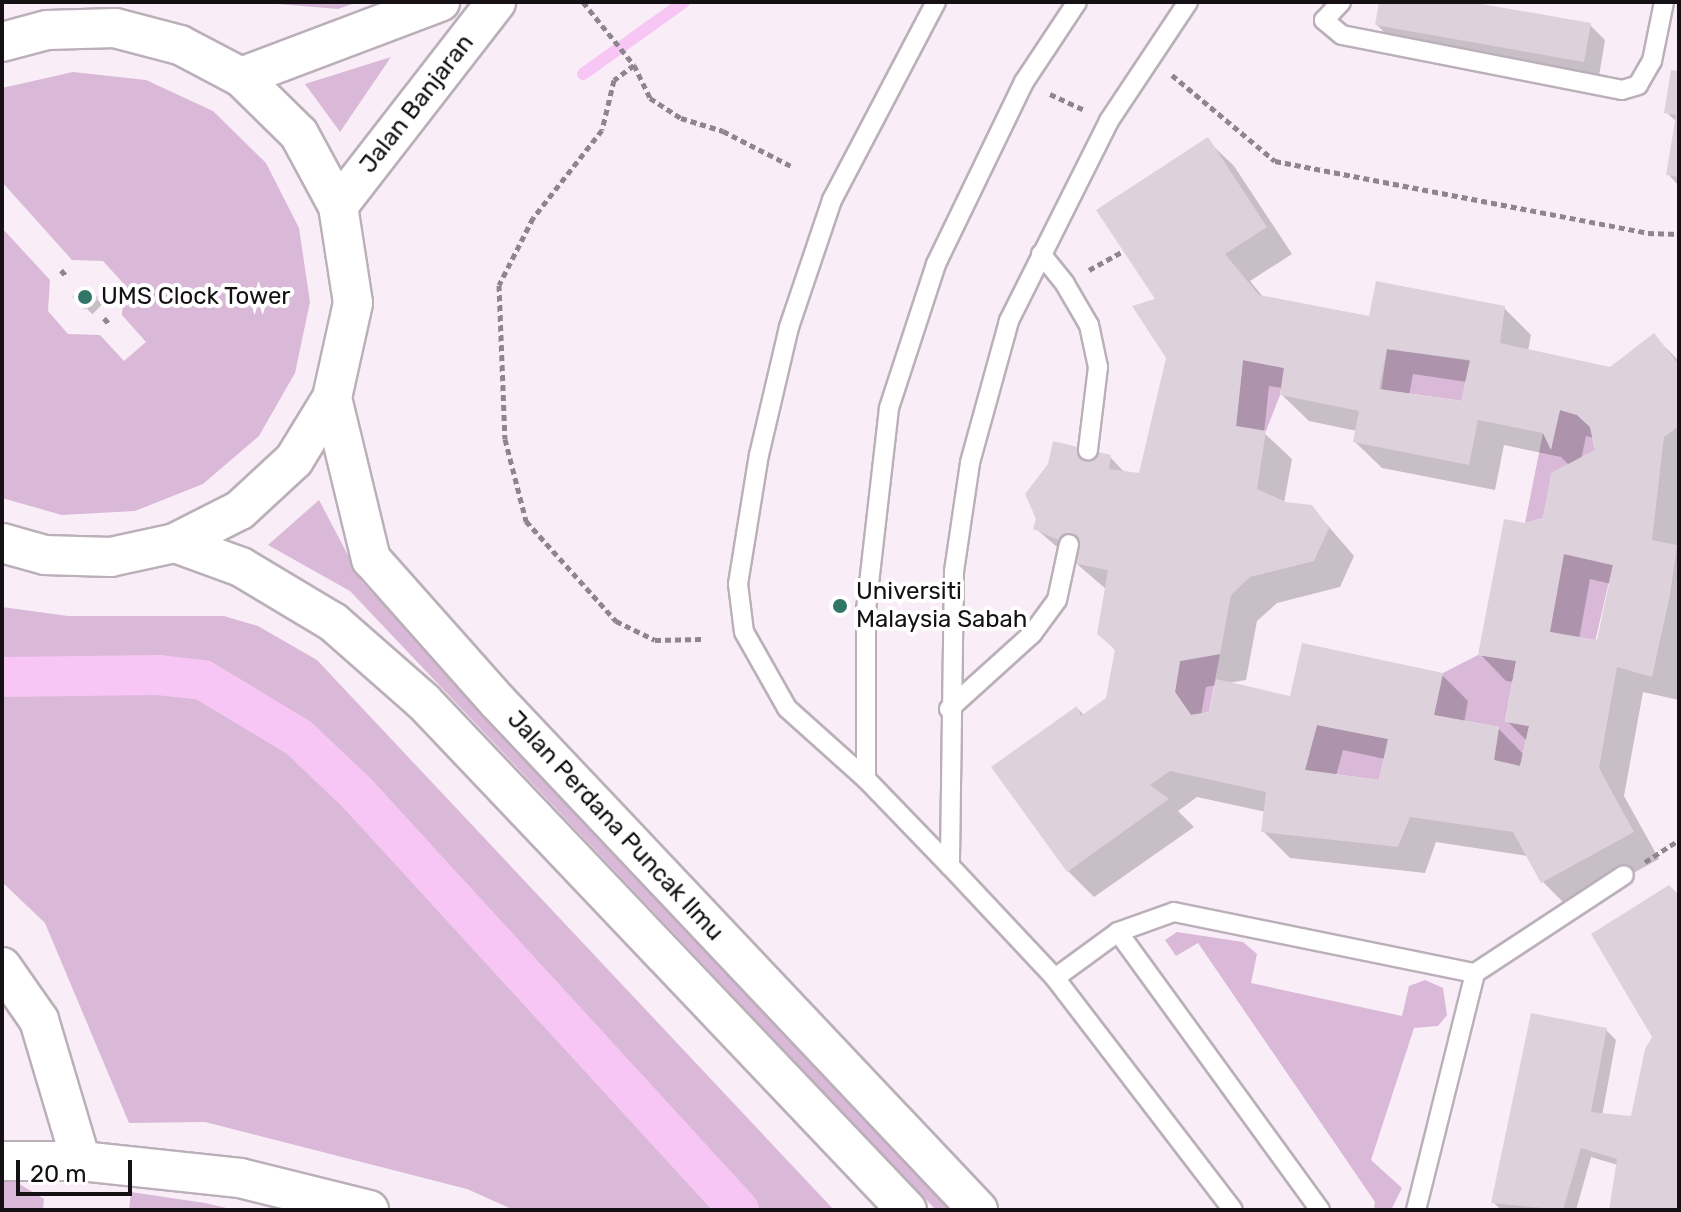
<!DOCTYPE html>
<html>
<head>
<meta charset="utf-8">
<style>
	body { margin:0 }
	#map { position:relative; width:1681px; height:1212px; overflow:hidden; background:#f9eef8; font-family:Rubik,sans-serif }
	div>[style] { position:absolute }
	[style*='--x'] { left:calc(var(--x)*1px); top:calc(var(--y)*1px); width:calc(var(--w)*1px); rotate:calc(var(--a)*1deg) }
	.green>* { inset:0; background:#d9b9d7; transform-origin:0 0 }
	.shadow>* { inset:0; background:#0003; transform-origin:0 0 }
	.stream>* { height:12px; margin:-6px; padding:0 6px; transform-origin:6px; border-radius:6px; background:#f7c6f4 }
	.canal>* { height:40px; margin:-20px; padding:0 20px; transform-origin:20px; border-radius:20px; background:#f7c6f4 }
	.building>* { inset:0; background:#ddd2dc }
	.path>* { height:5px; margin-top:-2.5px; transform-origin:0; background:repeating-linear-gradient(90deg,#8e868d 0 6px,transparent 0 10px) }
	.roads { filter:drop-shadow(2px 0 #bbb0ba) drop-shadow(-2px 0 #bbb0ba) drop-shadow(0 2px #bbb0ba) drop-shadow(0 -2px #bbb0ba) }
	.service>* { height:18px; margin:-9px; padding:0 9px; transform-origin:9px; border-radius:9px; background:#fff }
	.minor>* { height:38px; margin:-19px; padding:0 19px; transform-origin:19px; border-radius:19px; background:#fff }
	.dots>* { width:22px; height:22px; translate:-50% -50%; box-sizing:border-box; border:4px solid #fff; border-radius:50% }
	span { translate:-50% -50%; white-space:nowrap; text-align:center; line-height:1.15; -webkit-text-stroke:8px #fff; paint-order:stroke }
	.street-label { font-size:24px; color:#141013 }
	.poi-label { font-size:24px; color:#141013 }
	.left { translate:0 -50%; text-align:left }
	.frame { position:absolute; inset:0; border:4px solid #141013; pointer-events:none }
	.scale { position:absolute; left:16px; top:1160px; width:116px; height:36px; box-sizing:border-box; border:4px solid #141013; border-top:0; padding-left:10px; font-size:24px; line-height:28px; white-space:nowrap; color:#141013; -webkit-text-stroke:6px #fff; paint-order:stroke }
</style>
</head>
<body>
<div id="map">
	<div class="green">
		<i style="clip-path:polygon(254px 2px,358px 2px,338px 9px)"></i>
		<i style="clip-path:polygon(391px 57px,340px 132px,305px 84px)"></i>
		<i style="clip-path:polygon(73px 72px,146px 80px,213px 111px,266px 163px,299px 228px,310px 302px,295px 373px,259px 436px,203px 484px,135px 511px,62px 515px,2px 498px,2px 228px,50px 280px,48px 311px,68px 334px,100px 335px,124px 361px,146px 342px,122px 315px,124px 284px,103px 261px,72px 260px,2px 182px,2px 88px)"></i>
		<i style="left:1387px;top:349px;width:84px;height:41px;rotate:8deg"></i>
		<i style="clip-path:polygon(1243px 360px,1284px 368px,1280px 395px,1266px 431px,1236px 426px)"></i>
		<i style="clip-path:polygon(1560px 410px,1577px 415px,1590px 427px,1595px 450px,1552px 473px,1543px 518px,1525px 523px,1543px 433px,1550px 448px)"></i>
		<i style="clip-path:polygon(319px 500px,362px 582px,954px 1210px,936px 1210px,350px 591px,268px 545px)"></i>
		<i style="left:1564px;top:554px;width:50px;height:79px;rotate:13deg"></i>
		<i style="clip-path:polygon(2px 607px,68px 616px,224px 616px,258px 626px,317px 660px,834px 1210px,514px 1210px,467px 1189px,205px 1122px,129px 1123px,45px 923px,2px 882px)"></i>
		<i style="clip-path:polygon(1220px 654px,1209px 712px,1191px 715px,1175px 692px,1180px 661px)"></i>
		<i style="clip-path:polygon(1478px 655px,1516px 661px,1505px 721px,1529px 726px,1520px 766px,1494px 760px,1499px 727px,1434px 715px,1443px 673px)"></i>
		<i style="clip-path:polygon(1317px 725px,1388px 739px,1379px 780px,1305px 770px)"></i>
		<i style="clip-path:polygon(1177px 932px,1243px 942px,1257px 954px,1251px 983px,1402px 1016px,1409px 986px,1425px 980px,1443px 988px,1447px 1015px,1438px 1026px,1414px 1028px,1371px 1160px,1402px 1188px,1391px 1210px,1374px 1210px,1375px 1202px,1198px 943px,1176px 956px,1165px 940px)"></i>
		<i style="clip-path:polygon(11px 1179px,44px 1199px,43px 1210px,2px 1210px,2px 1180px)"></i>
		<i style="clip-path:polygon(131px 1192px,205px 1203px,235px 1210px,129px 1210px)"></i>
	</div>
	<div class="shadow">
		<i style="clip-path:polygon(1381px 2px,1459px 2px,1590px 25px,1605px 40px,1599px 76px,1392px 40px,1377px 25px)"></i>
		<i style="clip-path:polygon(1679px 73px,1679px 186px,1668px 174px,1677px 122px,1666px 112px)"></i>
		<i style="clip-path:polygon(evenodd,1207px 140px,1234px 166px,1292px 254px,1250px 281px,1264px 298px,1370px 319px,1504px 308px,1531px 335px,1528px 351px,1610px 370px,1654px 336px,1679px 361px,1679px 700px,1643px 692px,1624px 796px,1659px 859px,1569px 908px,1543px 882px,1528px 856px,1436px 842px,1425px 873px,1290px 858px,1263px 831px,1266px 812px,1197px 797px,1178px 811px,1194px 827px,1094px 897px,1068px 871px,1077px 708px,1085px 716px,1108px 699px,1116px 651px,1099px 633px,1107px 590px,1035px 528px,1110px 457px,1126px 474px,1141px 476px,1168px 358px,1158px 300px,1207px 140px,1413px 374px,1467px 382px,1462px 404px,1409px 396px,1413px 374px,1207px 140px,1269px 386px,1283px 388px,1282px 395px,1309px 421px,1357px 431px,1355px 442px,1382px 468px,1495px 490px,1504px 445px,1561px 457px,1570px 466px,1545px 520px,1525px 525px,1480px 654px,1506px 681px,1514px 682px,1507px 721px,1527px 741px,1524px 755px,1499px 729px,1464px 723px,1468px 701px,1442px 675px,1292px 698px,1228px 683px,1246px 680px,1257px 621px,1277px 603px,1340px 587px,1354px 556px,1311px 506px,1284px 503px,1292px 459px,1264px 433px,1269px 386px,1207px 140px,1586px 436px,1594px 438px,1597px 451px,1581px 460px,1586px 436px,1207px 140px,1590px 579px,1611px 584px,1599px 642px,1579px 639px,1590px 579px,1207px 140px,1217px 685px,1211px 714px,1201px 715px,1206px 687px,1217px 685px,1207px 140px,1343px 750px,1385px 759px,1380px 783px,1336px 776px,1343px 750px)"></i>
		<i style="left:86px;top:288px;width:23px;height:14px;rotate:45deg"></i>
		<i style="clip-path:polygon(1679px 897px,1679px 1210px,1611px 1210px,1618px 1165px,1591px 1157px,1576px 1210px,1501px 1210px,1494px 1203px,1606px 1030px,1616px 1040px,1602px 1116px,1633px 1119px,1654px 1037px)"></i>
	</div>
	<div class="stream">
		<i style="--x:583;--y:74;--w:124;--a:-35.5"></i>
	</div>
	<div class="canal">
		<i style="--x:2;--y:677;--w:156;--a:-0.7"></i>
		<i style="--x:158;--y:675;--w:45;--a:6.3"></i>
		<i style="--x:203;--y:680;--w:112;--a:31.1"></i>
		<i style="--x:299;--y:738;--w:79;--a:43.5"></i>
		<i style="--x:356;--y:792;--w:567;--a:47.5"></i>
	</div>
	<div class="building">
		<i style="clip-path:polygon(1379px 2px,1470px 2px,1591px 23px,1584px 62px,1375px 25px)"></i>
		<i style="clip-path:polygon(1671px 70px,1679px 71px,1679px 177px,1666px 175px,1676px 115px,1664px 113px)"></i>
		<i style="clip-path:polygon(evenodd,1208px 137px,1267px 227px,1225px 254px,1259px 295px,1369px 316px,1376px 281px,1505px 306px,1500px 343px,1610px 367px,1654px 333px,1679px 365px,1679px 426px,1664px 437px,1652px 540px,1677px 545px,1670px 595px,1652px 677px,1617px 667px,1599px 768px,1634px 832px,1541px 883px,1513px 832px,1410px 817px,1398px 847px,1261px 832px,1266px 792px,1170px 771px,1150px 785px,1169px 799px,1067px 872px,991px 767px,1077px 706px,1081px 716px,1106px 698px,1115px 649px,1097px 634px,1108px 570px,1072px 563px,1079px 549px,1033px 529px,1036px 519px,1025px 494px,1048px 464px,1053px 441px,1111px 455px,1109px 469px,1139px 473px,1166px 358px,1132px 306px,1155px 299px,1096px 210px,1208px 137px,1387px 349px,1470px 360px,1461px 401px,1379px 389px,1387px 349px,1208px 137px,1243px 360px,1284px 368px,1280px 395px,1359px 411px,1353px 442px,1469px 465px,1478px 420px,1543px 433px,1551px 450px,1560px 410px,1577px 415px,1590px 427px,1595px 450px,1551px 473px,1543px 518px,1525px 523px,1504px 519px,1478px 655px,1516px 661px,1505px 722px,1529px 726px,1520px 766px,1494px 760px,1499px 727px,1434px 715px,1443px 673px,1302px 643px,1290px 696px,1216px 679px,1209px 712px,1191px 715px,1175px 692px,1180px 661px,1220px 654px,1231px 595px,1250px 577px,1314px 561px,1329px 528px,1312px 505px,1286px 502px,1257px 489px,1266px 431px,1236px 426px,1243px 360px,1208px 137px,1564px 554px,1613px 565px,1597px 640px,1550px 632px,1564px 554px,1208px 137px,1317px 725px,1388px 739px,1379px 780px,1305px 770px,1317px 725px)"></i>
		<i style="clip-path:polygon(86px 285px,99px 298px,85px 310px,72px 297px)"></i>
		<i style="clip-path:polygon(1669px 885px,1679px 895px,1679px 1210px,1609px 1210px,1617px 1159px,1581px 1148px,1563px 1210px,1491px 1203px,1531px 1013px,1607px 1028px,1591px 1112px,1631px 1116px,1645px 1049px,1652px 1037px,1591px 934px)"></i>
	</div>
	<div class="path">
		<i style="--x:583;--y:2;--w:81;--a:51"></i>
		<i style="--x:634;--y:65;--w:37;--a:64"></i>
		<i style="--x:650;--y:98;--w:37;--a:33"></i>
		<i style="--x:681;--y:118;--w:44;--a:17.2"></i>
		<i style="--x:723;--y:131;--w:79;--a:27.2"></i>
		<i style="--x:634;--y:65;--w:25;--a:143"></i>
		<i style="--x:614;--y:80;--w:51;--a:103.5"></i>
		<i style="--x:602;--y:130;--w:112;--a:128.1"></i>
		<i style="--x:533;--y:218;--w:75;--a:116.9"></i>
		<i style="--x:499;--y:285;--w:154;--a:87.8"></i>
		<i style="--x:505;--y:439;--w:85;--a:75.6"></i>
		<i style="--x:526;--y:521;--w:135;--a:48"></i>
		<i style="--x:616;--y:621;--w:43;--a:26"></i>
		<i style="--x:655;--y:640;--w:47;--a:-1.2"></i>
		<i style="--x:1172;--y:75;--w:134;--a:39.9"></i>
		<i style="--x:1275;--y:161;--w:380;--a:10.9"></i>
		<i style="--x:1648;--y:233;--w:31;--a:2"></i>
		<i style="--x:1050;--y:94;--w:38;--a:25"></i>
		<i style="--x:61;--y:270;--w:9;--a:49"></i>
		<i style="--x:1089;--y:270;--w:39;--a:-29"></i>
		<i style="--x:104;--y:318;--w:9;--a:49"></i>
		<i style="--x:1645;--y:862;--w:40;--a:-32.9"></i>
	</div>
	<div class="roads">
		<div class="service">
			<i style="--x:1188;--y:2;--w:143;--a:123.6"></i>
			<i style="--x:1109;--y:121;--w:224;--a:116.6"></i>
			<i style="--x:1009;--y:321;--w:147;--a:105.4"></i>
			<i style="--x:970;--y:463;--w:110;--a:98.4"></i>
			<i style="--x:954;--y:572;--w:294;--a:90.8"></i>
			<i style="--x:950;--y:866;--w:154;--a:46.8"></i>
			<i style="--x:1055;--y:978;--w:292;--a:52.5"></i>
			<i style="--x:1341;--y:2;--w:25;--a:133"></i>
			<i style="--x:1324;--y:20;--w:23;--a:40"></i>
			<i style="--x:1342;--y:35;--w:285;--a:11.1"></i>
			<i style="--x:1622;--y:90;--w:17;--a:-17"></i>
			<i style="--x:1638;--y:85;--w:28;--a:-60"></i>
			<i style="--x:1652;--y:61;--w:60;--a:-78.5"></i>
			<i style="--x:1041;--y:254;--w:38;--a:51"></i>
			<i style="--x:1065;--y:284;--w:48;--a:59.7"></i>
			<i style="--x:1089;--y:325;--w:43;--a:77.9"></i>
			<i style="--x:1098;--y:367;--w:84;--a:96.9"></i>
			<i style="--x:949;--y:709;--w:112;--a:-42.1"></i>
			<i style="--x:1032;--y:634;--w:42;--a:-53.7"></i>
			<i style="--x:1057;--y:600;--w:57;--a:-77.9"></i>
			<i style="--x:866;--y:779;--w:106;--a:-138.1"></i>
			<i style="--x:787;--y:708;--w:87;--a:-119.5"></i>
			<i style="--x:744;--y:632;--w:48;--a:-97.1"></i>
			<i style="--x:738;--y:584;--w:131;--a:-80.8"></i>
			<i style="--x:759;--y:455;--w:131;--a:-76.8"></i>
			<i style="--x:789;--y:327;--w:134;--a:-71.3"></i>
			<i style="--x:832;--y:200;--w:224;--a:-62.3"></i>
			<i style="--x:950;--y:866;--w:121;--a:-134"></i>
			<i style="--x:866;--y:779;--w:169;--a:-90"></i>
			<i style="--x:866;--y:610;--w:203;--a:-83.5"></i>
			<i style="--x:889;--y:408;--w:151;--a:-71.9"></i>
			<i style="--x:936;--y:264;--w:202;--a:-64.2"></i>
			<i style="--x:1024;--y:82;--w:96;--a:-56.5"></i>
			<i style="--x:1118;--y:932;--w:344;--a:54"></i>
			<i style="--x:1055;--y:978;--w:78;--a:-36.1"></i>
			<i style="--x:1118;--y:932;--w:59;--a:-19.7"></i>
			<i style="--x:1174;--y:912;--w:307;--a:11.5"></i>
			<i style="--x:1475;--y:973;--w:178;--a:-33.3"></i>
			<i style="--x:1416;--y:1210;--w:244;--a:-76"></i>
		</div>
		<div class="minor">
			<i style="--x:2;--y:42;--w:47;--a:-14.9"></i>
			<i style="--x:47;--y:30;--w:68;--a:-1.7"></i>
			<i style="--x:115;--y:28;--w:67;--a:14.7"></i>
			<i style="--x:180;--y:45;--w:69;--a:27.7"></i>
			<i style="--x:241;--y:77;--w:81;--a:44.5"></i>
			<i style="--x:299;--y:134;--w:82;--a:61.6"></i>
			<i style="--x:338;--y:206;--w:98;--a:81.2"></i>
			<i style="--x:353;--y:303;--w:97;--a:102.5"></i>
			<i style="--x:332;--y:398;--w:73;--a:121.5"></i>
			<i style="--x:294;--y:460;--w:74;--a:137.2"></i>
			<i style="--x:240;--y:510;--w:73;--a:153.1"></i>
			<i style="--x:175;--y:543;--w:66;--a:167.7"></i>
			<i style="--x:111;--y:557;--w:66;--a:-178.3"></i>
			<i style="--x:45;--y:555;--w:45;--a:-164.4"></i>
			<i style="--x:241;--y:77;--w:213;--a:-20.7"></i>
			<i style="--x:338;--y:206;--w:258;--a:-52.2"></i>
			<i style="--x:332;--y:398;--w:166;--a:76.4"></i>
			<i style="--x:371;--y:559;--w:191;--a:48.4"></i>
			<i style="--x:498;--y:702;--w:699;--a:46.62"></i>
			<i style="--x:175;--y:543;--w:70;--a:20"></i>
			<i style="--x:241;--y:567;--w:107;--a:30.9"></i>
			<i style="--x:333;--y:622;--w:121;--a:41.3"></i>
			<i style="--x:424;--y:702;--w:701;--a:46.45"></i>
			<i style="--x:2;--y:967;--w:65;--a:55.1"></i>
			<i style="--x:39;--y:1020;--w:147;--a:73.4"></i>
			<i style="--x:81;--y:1161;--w:160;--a:6.1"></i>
			<i style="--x:240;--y:1178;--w:133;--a:13.9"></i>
			<i style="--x:2;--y:1161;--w:79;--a:0"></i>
		</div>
	</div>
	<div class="dots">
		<i style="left:85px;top:297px;background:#327668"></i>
		<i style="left:840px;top:606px;background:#327668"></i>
	</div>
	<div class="street-label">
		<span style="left:417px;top:104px;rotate:-52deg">Jalan Banjaran</span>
		<span style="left:615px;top:826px;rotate:47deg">Jalan Perdana Puncak Ilmu</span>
	</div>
	<div class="poi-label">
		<span class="left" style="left:101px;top:297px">UMS Clock Tower</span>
		<span class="left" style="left:856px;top:606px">Universiti<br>Malaysia Sabah</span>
	</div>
	<div class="frame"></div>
	<div class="scale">20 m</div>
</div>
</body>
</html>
